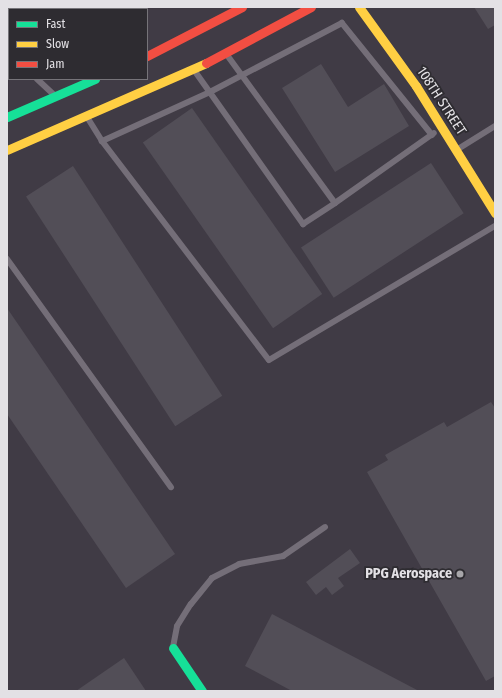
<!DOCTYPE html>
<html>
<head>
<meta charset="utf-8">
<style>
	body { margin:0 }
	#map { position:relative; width:502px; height:698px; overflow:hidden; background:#38373a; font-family:"Fira Sans Condensed",sans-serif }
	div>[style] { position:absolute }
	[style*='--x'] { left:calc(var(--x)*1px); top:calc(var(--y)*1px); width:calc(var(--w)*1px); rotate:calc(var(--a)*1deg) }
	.built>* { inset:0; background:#403b45 }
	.building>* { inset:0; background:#524e57; transform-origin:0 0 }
	.lane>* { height:6px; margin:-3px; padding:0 3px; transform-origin:3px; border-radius:3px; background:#746e78 }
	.fast>* { height:9px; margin:-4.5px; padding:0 4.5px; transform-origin:4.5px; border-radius:4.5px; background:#16e098 }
	.slow>* { height:9px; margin:-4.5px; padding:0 4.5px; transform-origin:4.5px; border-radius:4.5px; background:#ffcf43 }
	.jam>* { height:9px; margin:-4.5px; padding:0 4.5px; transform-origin:4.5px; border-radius:4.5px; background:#f24e42 }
	.dots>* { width:11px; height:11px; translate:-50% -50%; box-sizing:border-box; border:2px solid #2e2c31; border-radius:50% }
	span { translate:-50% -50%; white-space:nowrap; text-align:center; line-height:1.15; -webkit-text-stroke:3.5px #2e2c31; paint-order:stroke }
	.street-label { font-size:14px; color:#e3e1e5 }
	.poi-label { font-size:14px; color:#e3e1e5; font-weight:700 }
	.right { translate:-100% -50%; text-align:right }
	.frame { position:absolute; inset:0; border:8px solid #e3e1e5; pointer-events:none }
	.legend { position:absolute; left:8px; top:8px; width:140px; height:72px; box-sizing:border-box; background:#2e2c31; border:1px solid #767479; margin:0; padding:5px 7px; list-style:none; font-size:12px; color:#e3e1e5 }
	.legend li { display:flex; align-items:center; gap:8px; height:20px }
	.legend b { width:20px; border:1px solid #767479 }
</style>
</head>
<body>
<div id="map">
	<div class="built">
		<i style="clip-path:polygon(evenodd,7px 7px,495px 7px,495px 691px,7px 691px,7px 7px,9px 9px,147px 9px,147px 79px,9px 79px,9px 9px)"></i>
	</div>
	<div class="building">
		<i style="clip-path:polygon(474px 7px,495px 7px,495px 25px,488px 29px)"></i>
		<i style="clip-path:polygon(321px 64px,348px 107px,384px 84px,409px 126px,335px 172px,282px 88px)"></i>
		<i style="left:192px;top:108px;width:227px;height:60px;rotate:55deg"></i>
		<i style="left:431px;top:163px;width:60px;height:155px;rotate:57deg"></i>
		<i style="left:73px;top:166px;width:274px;height:56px;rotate:57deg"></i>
		<i style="clip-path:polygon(7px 308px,175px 554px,126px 588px,7px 414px)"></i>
		<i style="clip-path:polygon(491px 402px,495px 408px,495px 676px,486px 681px,367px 472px,388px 460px,385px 455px,444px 422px,447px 427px)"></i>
		<i style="clip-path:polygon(350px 549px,360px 563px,338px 578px,344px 586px,332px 595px,326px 587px,316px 595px,306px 582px)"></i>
		<i style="clip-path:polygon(272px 614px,419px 691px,292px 691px,245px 666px)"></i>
		<i style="clip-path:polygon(124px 658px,146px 691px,76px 691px)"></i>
	</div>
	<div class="lane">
		<i style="--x:109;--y:7;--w:2;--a:63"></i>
		<i style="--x:27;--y:9;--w:5;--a:-22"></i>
		<i style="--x:7;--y:18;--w:2;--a:-27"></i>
		<i style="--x:7;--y:50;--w:3;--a:45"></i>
		<i style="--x:227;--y:55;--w:183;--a:53.9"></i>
		<i style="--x:335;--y:203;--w:121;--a:-35.3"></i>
		<i style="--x:194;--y:70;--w:189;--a:54.7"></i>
		<i style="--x:303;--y:224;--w:38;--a:-33"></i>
		<i style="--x:37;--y:79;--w:22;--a:43"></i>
		<i style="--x:87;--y:117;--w:28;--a:58"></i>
		<i style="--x:432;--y:135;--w:144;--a:-128.8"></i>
		<i style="--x:342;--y:23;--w:149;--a:152.4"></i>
		<i style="--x:210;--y:92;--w:119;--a:155.6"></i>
		<i style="--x:102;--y:141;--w:275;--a:52.7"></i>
		<i style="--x:269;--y:360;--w:263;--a:-30.7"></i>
		<i style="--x:458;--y:149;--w:44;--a:-31.9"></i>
		<i style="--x:7;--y:259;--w:281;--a:54.3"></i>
		<i style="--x:173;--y:647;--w:21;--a:-79"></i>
		<i style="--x:177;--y:626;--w:26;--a:-58"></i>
		<i style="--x:191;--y:604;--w:33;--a:-51"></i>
		<i style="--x:212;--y:578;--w:30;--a:-27"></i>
		<i style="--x:239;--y:564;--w:45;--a:-10.3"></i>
		<i style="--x:283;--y:556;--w:51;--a:-34.6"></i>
	</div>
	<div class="fast">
		<i style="--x:7;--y:117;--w:96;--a:-23.4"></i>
		<i style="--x:173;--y:648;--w:52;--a:56"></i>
	</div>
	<div class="slow">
		<i style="--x:359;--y:7;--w:97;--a:54.2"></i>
		<i style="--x:416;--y:86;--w:150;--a:58.1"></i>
		<i style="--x:7;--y:150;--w:217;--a:-23.6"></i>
	</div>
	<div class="jam">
		<i style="--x:147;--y:56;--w:107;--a:-27.3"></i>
		<i style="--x:206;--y:63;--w:119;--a:-28.1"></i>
	</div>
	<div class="dots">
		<i style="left:460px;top:574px;background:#a7a6a9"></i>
	</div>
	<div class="street-label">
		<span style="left:441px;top:101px;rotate:57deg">108TH STREET</span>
	</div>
	<div class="poi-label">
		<span class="right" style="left:452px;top:574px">PPG Aerospace</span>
	</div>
	<div class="frame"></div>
	<ul class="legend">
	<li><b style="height:5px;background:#16e098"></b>Fast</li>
	<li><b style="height:5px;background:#ffcf43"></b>Slow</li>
	<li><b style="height:5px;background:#f24e42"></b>Jam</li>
	</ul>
</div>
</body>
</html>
